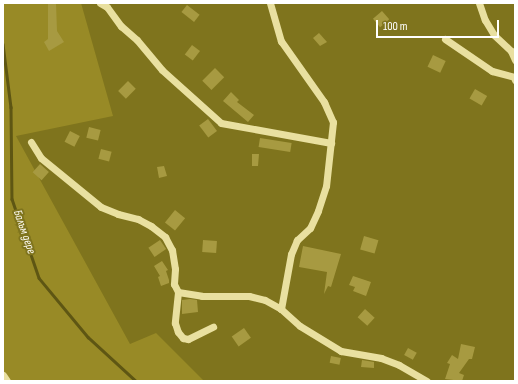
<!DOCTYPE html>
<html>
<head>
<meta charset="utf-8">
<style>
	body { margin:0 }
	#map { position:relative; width:518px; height:384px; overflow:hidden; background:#7f741d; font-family:"Sofia Sans Condensed",sans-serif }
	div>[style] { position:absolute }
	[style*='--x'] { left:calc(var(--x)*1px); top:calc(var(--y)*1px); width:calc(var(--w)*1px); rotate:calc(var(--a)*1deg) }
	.green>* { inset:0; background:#988a26 }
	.stream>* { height:2.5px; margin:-1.25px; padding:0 1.25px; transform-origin:1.25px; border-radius:1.25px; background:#5e5613 }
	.building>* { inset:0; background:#a79a41; transform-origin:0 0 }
	.minor>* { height:7px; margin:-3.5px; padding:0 3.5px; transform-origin:3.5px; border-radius:3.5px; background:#e9e0a0 }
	span { translate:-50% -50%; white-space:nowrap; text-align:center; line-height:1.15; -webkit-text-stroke:4px #7f741d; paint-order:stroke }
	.water-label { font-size:12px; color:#fcfaee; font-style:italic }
	.frame { position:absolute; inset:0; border:4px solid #fff; pointer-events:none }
	.scale { position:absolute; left:376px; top:20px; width:123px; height:18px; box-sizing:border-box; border:2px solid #fff; border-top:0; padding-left:5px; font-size:12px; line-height:14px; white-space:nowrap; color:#fff; -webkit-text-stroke:3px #7f741d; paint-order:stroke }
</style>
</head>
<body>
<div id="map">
	<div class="green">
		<i style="clip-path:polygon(3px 3px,81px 3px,113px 116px,16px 136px,130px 344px,156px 333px,204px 381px,3px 381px)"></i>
	</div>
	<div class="stream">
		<i style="--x:3;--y:44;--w:64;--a:82.8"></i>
		<i style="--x:11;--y:107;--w:92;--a:89.4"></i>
		<i style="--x:12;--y:199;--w:83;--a:71.1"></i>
		<i style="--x:39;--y:278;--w:77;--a:50.3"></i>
		<i style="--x:88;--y:337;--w:65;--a:42.5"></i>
	</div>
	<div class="building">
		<i style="clip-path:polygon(48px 3px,56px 3px,57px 31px,64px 42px,49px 51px,44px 42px,48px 39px)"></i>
		<i style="left:187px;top:5px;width:16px;height:9px;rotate:38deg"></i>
		<i style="left:382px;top:11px;width:11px;height:12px;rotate:49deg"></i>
		<i style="clip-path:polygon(319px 33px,327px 42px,320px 46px,313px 38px)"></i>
		<i style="left:192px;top:45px;width:10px;height:12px;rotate:37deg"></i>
		<i style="left:433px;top:55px;width:14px;height:13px;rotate:25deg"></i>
		<i style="left:215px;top:68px;width:13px;height:18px;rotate:45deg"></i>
		<i style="left:128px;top:81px;width:11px;height:14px;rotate:45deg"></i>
		<i style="left:475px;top:89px;width:14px;height:11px;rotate:30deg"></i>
		<i style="clip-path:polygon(231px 92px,239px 100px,237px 102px,254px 115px,248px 122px,223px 101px)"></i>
		<i style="left:208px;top:119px;width:15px;height:11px;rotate:53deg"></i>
		<i style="left:89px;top:127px;width:12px;height:11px;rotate:14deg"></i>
		<i style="left:70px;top:131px;width:11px;height:12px;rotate:27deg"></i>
		<i style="left:260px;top:138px;width:32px;height:9px;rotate:9deg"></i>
		<i style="left:101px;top:149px;width:11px;height:10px;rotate:15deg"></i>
		<i style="clip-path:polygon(252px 154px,259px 154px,258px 166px,252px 166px)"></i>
		<i style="left:40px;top:164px;width:12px;height:11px;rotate:42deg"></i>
		<i style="clip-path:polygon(164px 166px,167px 176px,159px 178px,157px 167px)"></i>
		<i style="left:175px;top:210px;width:13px;height:16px;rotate:39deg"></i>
		<i style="left:364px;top:236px;width:15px;height:14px;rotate:16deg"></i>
		<i style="left:160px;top:240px;width:11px;height:14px;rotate:56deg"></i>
		<i style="left:203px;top:240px;width:14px;height:12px;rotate:4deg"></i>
		<i style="clip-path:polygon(303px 246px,341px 254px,331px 287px,328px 286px,324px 294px,327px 272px,299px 267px)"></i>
		<i style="clip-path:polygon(162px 261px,168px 270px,166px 271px,169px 280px,169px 283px,161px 286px,158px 277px,160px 276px,154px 266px)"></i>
		<i style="clip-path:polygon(353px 276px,371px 282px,366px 296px,353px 291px,355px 287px,349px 285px)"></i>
		<i style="clip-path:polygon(190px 299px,197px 300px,198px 312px,182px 314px,182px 300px)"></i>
		<i style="left:365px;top:309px;width:13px;height:11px;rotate:42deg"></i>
		<i style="left:244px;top:328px;width:12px;height:15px;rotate:55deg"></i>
		<i style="clip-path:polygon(461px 344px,475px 347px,472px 359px,469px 359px,459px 373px,464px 375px,462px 381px,445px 379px,450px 364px,447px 363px,452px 355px,458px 359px)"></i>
		<i style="left:408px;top:348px;width:10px;height:8px;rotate:29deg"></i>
		<i style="left:331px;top:356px;width:10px;height:7px;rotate:11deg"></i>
		<i style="clip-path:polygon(362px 360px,374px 362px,374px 368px,361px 367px)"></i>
	</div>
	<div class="minor">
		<i style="--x:100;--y:3;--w:8;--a:30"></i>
		<i style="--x:107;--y:7;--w:24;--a:54"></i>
		<i style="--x:121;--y:26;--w:21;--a:41"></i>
		<i style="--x:137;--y:40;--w:39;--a:50"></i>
		<i style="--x:162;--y:70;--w:79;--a:41.9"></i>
		<i style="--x:221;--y:123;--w:112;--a:10.3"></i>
		<i style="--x:270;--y:3;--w:40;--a:74"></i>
		<i style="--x:281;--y:41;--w:75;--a:54.8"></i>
		<i style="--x:324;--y:102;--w:22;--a:66"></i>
		<i style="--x:333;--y:122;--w:64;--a:96.2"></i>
		<i style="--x:326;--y:186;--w:26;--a:108"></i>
		<i style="--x:318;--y:211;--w:19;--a:115"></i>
		<i style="--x:310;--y:228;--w:18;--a:137"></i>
		<i style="--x:297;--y:240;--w:15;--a:113"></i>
		<i style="--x:291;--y:254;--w:56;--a:100.3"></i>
		<i style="--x:479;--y:3;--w:18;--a:71"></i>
		<i style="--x:485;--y:20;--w:17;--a:59"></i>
		<i style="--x:494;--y:35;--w:23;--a:43"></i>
		<i style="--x:511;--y:51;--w:10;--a:66"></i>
		<i style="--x:445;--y:39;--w:57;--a:34.2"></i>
		<i style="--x:492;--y:71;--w:23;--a:15"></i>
		<i style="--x:514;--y:77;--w:3;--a:72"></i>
		<i style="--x:31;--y:142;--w:19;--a:58"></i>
		<i style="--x:41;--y:158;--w:77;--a:39.2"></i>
		<i style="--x:101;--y:207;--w:18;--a:22"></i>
		<i style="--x:118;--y:214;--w:21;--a:14"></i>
		<i style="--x:138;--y:219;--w:15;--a:28"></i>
		<i style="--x:151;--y:226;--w:18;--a:38"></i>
		<i style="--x:165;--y:237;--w:15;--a:62"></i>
		<i style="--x:172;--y:250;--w:19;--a:81"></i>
		<i style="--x:175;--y:269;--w:15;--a:94"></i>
		<i style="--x:174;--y:284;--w:9;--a:63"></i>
		<i style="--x:178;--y:292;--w:31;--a:96"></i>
		<i style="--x:175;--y:323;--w:9;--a:72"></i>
		<i style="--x:178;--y:332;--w:8;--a:50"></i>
		<i style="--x:183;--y:338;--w:5;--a:11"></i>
		<i style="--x:188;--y:339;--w:28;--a:-26"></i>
		<i style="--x:178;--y:292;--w:24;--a:9"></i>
		<i style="--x:202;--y:296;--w:47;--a:0"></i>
		<i style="--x:249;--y:296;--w:16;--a:14"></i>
		<i style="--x:265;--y:300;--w:18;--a:29"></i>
		<i style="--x:281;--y:309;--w:25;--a:42"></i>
		<i style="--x:300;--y:326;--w:48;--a:31.4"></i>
		<i style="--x:341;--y:351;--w:41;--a:9.9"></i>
		<i style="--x:381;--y:358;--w:19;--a:21"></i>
		<i style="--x:399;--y:365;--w:32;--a:30"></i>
		<i style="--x:3;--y:375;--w:7;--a:56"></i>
	</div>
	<div class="water-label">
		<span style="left:24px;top:232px;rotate:71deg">Балъм дере</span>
	</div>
	<div class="frame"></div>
	<div class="scale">100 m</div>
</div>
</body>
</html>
